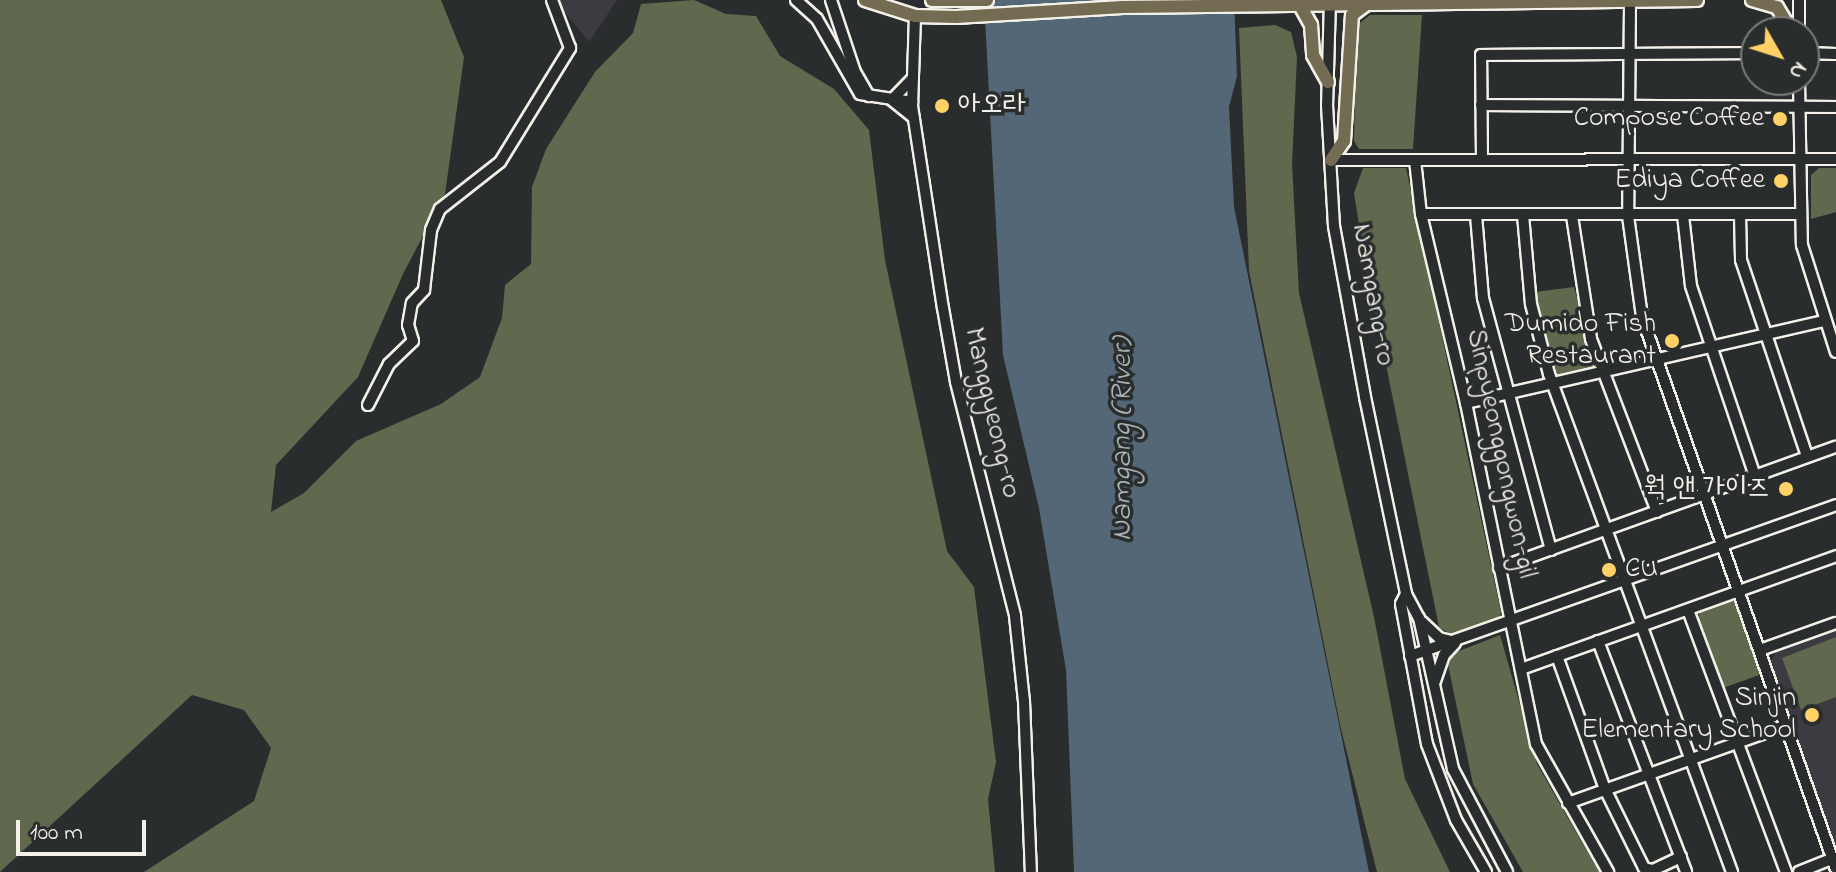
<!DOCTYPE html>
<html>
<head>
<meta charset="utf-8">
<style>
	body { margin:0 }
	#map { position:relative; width:1836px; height:872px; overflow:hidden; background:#2a2d2e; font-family:"Indie Flower","Poor Story",sans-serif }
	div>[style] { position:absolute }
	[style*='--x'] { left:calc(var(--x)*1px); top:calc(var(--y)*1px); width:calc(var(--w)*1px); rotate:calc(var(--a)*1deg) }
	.built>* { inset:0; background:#3c3b41 }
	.green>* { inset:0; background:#60684e }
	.water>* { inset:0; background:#536777 }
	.roads { filter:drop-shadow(2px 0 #f4f1e8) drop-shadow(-2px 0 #f4f1e8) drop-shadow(0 2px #f4f1e8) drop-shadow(0 -2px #f4f1e8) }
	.minor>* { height:10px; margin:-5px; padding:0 5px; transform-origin:5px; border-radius:5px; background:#2a2d2e }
	.major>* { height:12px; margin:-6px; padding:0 6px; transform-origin:6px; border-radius:6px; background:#736b52 }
	.dots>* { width:22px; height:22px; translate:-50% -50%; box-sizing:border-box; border:4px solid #2a2d2e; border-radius:50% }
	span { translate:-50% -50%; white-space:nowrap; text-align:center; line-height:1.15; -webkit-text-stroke:7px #2a2d2e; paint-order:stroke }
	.poi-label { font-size:28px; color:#f4f1e8 }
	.left { translate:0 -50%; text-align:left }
	.right { translate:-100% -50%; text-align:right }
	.street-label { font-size:28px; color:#f4f1e8 }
	.water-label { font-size:30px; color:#acb3b5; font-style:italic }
	.north { position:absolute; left:1740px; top:16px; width:80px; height:80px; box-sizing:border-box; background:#2a2d2e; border:2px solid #7b7b78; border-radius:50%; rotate:129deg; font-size:22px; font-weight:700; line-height:32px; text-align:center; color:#f4f1e8 }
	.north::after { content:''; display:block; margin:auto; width:28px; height:36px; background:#ffd166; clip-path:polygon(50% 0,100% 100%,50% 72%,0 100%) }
	.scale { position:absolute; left:16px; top:820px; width:130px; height:36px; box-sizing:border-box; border:4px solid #f4f1e8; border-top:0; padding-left:10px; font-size:24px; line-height:28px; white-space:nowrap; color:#f4f1e8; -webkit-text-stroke:6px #2a2d2e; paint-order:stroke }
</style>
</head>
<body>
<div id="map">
	<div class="built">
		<i style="clip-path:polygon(555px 0,617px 0,589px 42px)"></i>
		<i style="clip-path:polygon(1836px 628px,1836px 847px,1770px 662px,1777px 650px)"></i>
	</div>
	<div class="green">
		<i style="clip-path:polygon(0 0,441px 0,464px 57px,445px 194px,403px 274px,358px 377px,276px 465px,271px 512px,304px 493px,356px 441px,441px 404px,480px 377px,502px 318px,505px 285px,531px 264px,532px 187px,546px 149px,595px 72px,633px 33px,641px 4px,694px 0,726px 14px,756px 16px,780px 56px,834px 89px,869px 130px,885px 260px,947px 551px,974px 587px,996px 762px,988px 799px,995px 872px,144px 872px,254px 801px,271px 748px,244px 710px,192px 695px,0 872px)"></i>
		<i style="clip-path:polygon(1370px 15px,1422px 15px,1413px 149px,1359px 149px,1354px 141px,1356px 38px,1360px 23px)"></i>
		<i style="clip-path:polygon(1275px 25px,1291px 32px,1297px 57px,1292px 164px,1299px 293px,1374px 617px,1405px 779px,1450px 872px,1377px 872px,1341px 729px,1249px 271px,1239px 28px)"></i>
		<i style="clip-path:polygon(1363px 168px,1406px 168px,1501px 612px,1498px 622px,1453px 636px,1439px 627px,1364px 256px,1354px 193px)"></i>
		<i style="clip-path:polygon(1819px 168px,1836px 168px,1836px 212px,1811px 219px,1811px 175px)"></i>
		<i style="clip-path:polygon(1574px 287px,1594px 363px,1592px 369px,1558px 378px,1535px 292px)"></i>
		<i style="clip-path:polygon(1730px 600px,1737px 604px,1762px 674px,1723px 688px,1698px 619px,1700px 611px)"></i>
		<i style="clip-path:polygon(1500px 635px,1537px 764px,1599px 872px,1523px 872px,1473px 784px,1448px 665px,1454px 653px)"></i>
		<i style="clip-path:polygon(1836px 637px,1836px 697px,1801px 710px,1782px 658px)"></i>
	</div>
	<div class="water">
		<i style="clip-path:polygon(984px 0,1234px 0,1237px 76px,1229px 107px,1234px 207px,1369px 872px,1074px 872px,1066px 670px,1039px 508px,1003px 355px)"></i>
	</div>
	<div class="roads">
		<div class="minor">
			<i style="--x:796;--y:0;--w:28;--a:42"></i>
			<i style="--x:817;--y:19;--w:86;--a:60.2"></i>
			<i style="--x:860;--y:94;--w:53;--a:8.7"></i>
			<i style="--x:831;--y:0;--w:76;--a:71.6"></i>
			<i style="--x:855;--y:72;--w:28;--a:60"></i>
			<i style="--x:1330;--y:0;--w:105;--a:91.6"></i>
			<i style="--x:1327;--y:105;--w:121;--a:86.7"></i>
			<i style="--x:1334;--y:226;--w:174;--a:79.7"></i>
			<i style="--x:1365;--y:397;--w:201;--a:78.2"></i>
			<i style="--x:1406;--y:594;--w:27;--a:62"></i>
			<i style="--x:1419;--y:618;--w:155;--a:77.3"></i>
			<i style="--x:1453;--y:769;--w:116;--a:62.3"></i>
			<i style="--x:1630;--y:3;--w:213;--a:90.5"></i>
			<i style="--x:1628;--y:216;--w:102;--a:82.1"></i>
			<i style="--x:1642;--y:317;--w:585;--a:70.64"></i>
			<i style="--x:915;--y:16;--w:90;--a:91.9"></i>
			<i style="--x:912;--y:106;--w:204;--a:81.3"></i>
			<i style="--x:943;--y:308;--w:75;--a:80"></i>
			<i style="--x:956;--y:382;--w:241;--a:75.8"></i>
			<i style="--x:1015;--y:616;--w:85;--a:84"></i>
			<i style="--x:1024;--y:701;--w:171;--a:87.7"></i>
			<i style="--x:1799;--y:32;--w:32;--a:-90"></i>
			<i style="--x:1804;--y:53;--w:32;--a:2"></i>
			<i style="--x:913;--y:78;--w:30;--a:134"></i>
			<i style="--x:892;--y:100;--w:28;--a:39"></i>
			<i style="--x:1799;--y:80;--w:165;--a:89"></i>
			<i style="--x:1802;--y:245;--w:112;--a:72.4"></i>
			<i style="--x:1481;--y:105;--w:355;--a:0.3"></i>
			<i style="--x:1331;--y:160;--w:505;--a:-0.11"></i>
			<i style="--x:1415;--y:160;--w:54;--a:83.7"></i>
			<i style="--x:1421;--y:214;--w:194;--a:76.6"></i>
			<i style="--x:1466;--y:403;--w:348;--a:78.4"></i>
			<i style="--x:1536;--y:744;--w:147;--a:60.6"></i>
			<i style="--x:1482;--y:160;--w:105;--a:-90.5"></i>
			<i style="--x:1481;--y:55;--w:275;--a:-0.4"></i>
			<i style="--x:1421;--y:214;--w:379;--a:0"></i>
			<i style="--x:1476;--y:215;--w:83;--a:85.2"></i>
			<i style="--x:1483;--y:298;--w:261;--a:74.9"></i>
			<i style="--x:1523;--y:215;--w:89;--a:84.9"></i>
			<i style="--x:1531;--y:304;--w:72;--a:75.6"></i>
			<i style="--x:1549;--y:374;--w:531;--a:69.82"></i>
			<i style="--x:1683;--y:215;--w:71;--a:83.6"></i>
			<i style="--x:1691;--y:286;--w:200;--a:71.4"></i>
			<i style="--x:1740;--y:215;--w:45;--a:88.7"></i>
			<i style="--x:1741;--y:260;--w:207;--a:71.4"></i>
			<i style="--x:1572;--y:216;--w:124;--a:81.2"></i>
			<i style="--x:1591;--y:339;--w:185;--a:69.1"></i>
			<i style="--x:1466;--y:403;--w:368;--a:-12.9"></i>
			<i style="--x:368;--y:405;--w:46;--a:-62.9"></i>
			<i style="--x:389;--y:364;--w:33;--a:-44"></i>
			<i style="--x:413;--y:341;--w:17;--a:-107"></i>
			<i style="--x:408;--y:325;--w:22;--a:-80"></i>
			<i style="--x:412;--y:303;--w:18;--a:-47"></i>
			<i style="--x:424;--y:290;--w:60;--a:-83.3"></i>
			<i style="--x:431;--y:230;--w:23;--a:-67"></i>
			<i style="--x:440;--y:209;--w:76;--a:-38.1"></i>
			<i style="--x:500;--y:162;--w:134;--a:-58.4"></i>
			<i style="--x:570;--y:48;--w:51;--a:-110.6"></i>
			<i style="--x:1499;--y:568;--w:358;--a:-19.8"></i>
			<i style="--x:1406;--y:594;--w:11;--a:117"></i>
			<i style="--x:1401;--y:604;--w:142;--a:79.5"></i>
			<i style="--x:1427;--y:744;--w:81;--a:69.1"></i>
			<i style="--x:1456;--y:820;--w:60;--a:60"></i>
			<i style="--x:1688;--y:610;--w:280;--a:69.5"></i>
			<i style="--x:1422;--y:622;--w:23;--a:43"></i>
			<i style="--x:1439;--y:638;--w:16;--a:14"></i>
			<i style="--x:1598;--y:641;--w:247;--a:69.1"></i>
			<i style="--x:1760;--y:650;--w:81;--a:-19.6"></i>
			<i style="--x:1410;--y:656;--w:452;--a:-19.5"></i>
			<i style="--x:1557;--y:656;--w:141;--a:70.2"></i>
			<i style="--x:1605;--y:789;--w:88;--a:63.7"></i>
			<i style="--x:1644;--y:868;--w:9;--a:13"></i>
			<i style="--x:1653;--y:870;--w:31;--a:-25"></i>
			<i style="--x:1521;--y:669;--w:335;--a:-19.7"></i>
			<i style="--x:1435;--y:681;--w:28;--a:-71"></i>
			<i style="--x:1444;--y:655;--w:16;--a:-47"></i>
			<i style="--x:1568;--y:803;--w:232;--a:-19.6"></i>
			<i style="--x:1799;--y:872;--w:35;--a:-22"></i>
		</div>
		<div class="major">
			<i style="--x:865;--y:0;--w:52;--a:17.7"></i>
			<i style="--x:915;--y:16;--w:41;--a:1.4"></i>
			<i style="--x:956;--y:17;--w:167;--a:-3.4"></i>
			<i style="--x:1123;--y:7;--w:574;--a:-0.7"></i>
			<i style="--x:932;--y:0;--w:55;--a:0"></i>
			<i style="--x:1752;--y:0;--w:26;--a:16"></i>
			<i style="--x:1777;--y:7;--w:29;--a:59"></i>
			<i style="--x:1301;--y:7;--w:21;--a:61"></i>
			<i style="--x:1311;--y:25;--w:30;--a:86"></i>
			<i style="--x:1313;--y:55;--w:31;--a:61"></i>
			<i style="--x:1331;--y:160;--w:23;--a:-56"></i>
			<i style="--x:1344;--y:141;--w:126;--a:-86.4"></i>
			<i style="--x:1352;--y:15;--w:15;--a:-37"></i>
		</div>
	</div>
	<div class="dots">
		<i style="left:942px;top:106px;background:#ffd166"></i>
		<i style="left:1780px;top:119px;background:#ffd166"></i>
		<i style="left:1781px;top:181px;background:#ffd166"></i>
		<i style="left:1672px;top:341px;background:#ffd166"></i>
		<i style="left:1786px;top:489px;background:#ffd166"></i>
		<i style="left:1609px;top:570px;background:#ffd166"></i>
		<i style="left:1812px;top:715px;background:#ffd166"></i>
	</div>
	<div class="poi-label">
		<span class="left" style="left:958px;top:106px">아오라</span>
		<span class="right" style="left:1764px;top:119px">Compose Coffee</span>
		<span class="right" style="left:1765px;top:181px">Ediya Coffee</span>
		<span class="right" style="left:1656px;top:341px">Dumido Fish<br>Restaurant</span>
		<span class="right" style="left:1770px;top:489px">웍 앤 가이즈</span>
		<span class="left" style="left:1625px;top:570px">CU</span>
		<span class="right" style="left:1796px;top:715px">Sinjin<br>Elementary School</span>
	</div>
	<div class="street-label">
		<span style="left:1372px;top:295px;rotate:80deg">Namgang-ro</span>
		<span style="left:991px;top:413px;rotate:77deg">Manggyeong-ro</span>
		<span style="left:1500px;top:454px;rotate:78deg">Sinpyeonggongwon-gil</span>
	</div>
	<div class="water-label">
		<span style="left:1123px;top:439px;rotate:-90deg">Namgang (River)</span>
	</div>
	<div class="north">N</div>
	<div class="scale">100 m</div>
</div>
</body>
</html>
